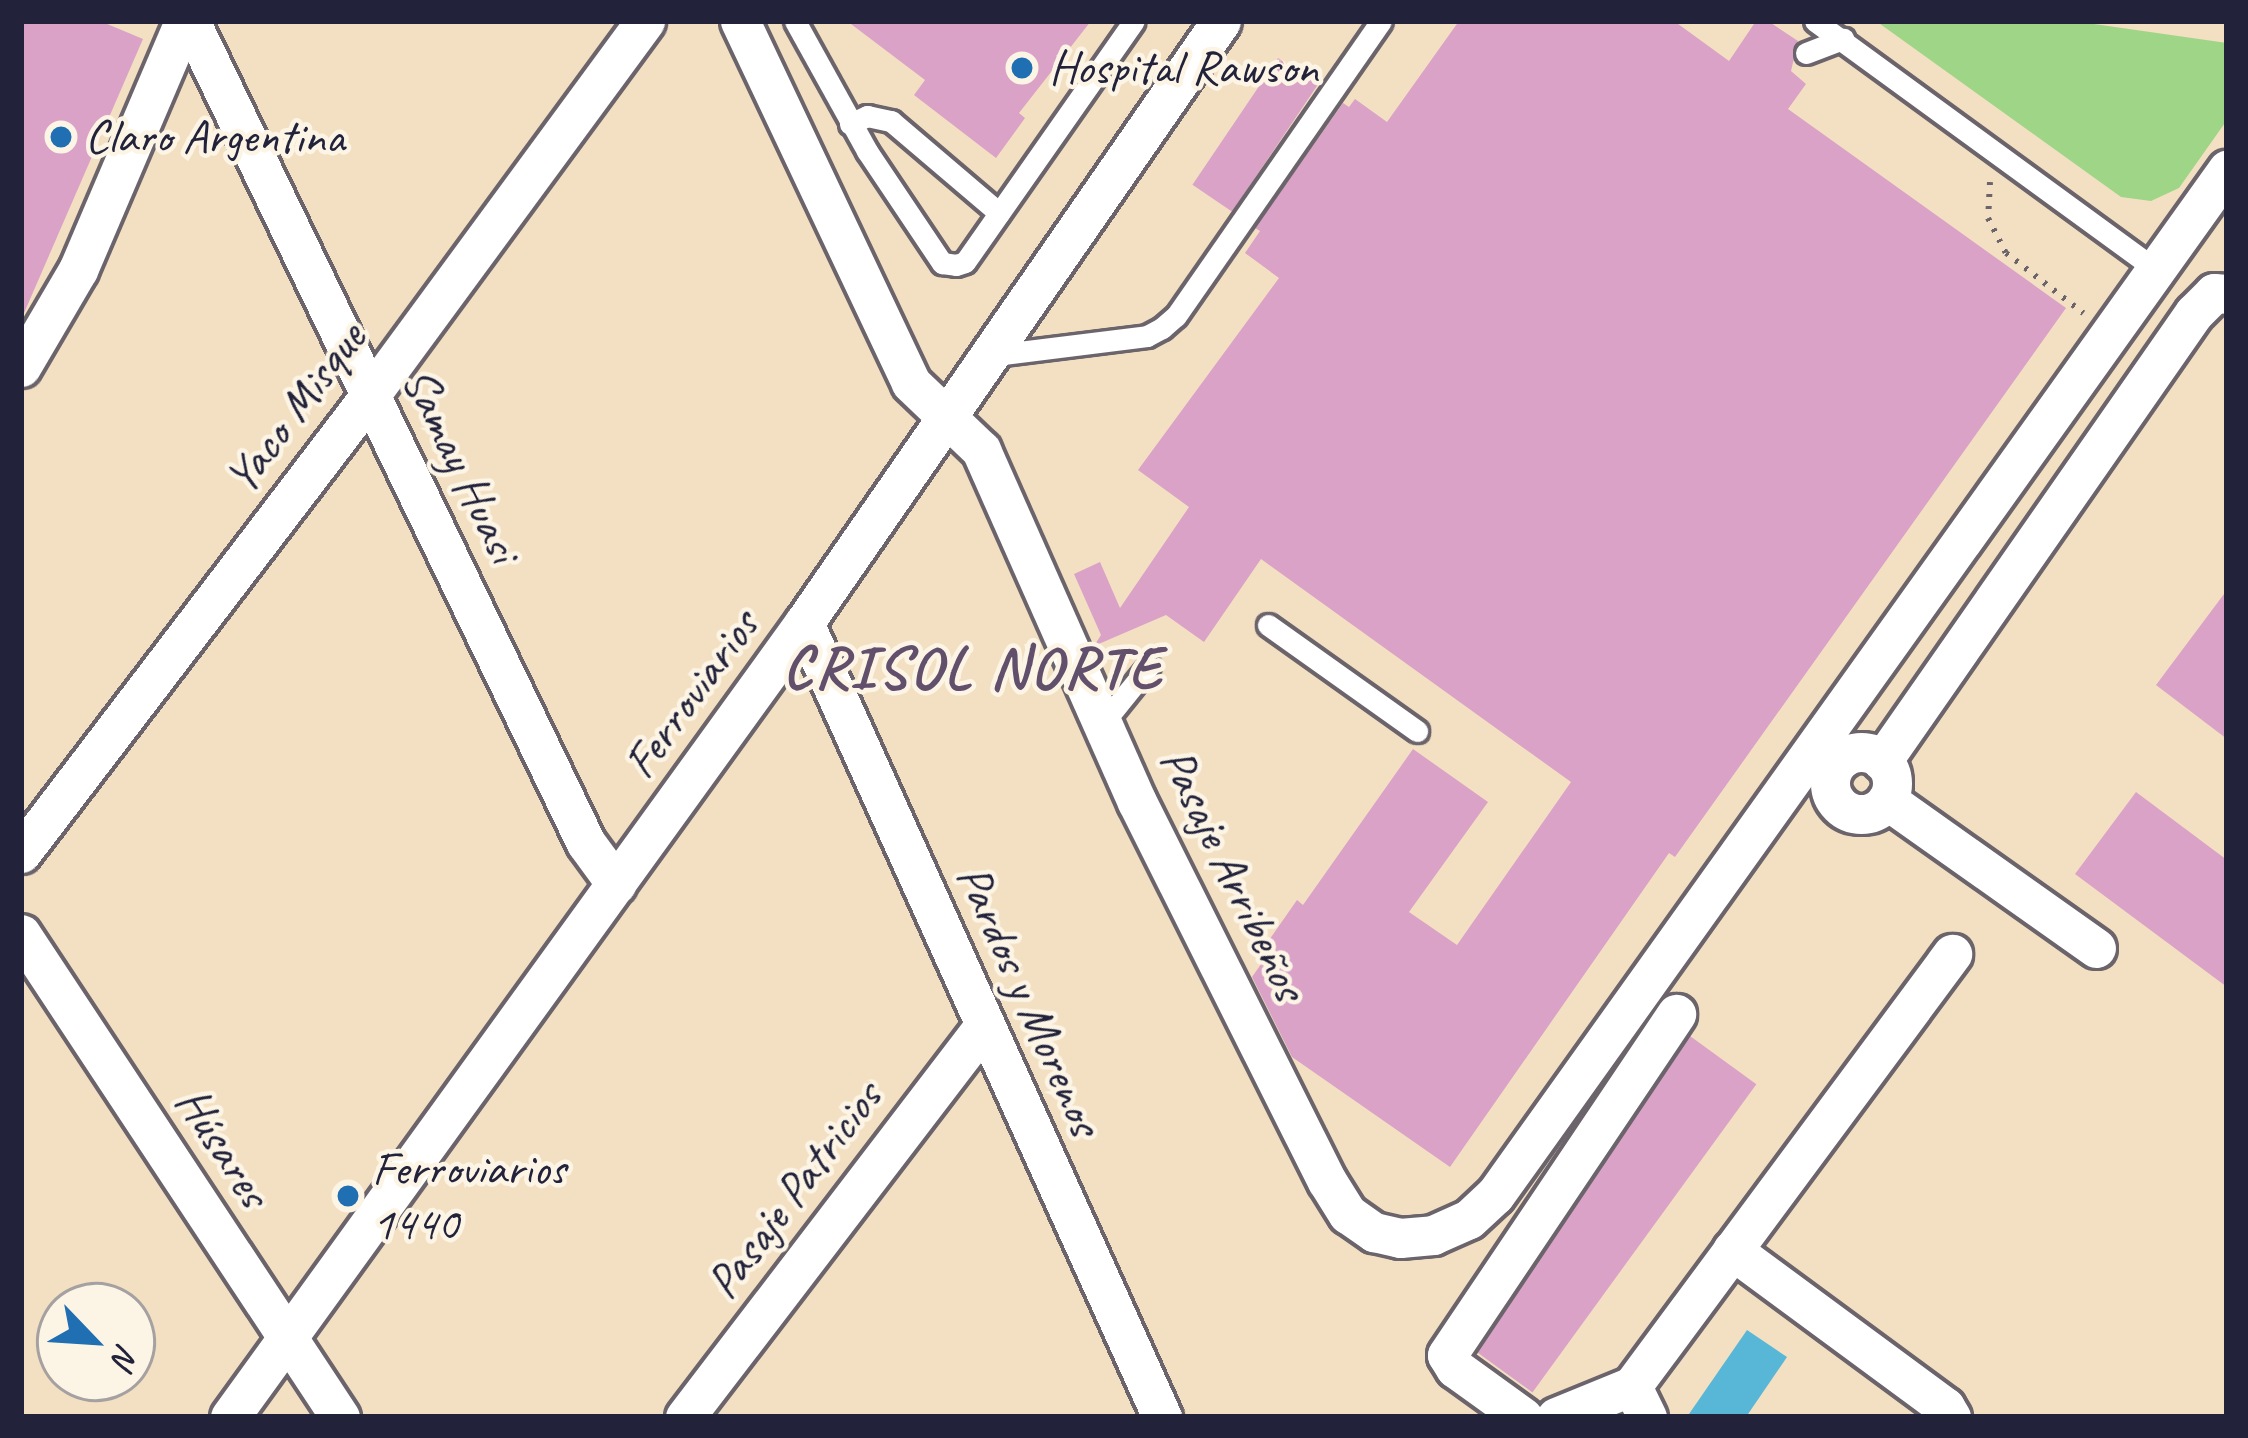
<!DOCTYPE html>
<html>
<head>
<meta charset="utf-8">
<style>
	body { margin:0 }
	#map { position:relative; width:2248px; height:1438px; overflow:hidden; background:#f3e0c3; font-family:Caveat,sans-serif }
	div>[style] { position:absolute }
	[style*='--x'] { left:calc(var(--x)*1px); top:calc(var(--y)*1px); width:calc(var(--w)*1px); rotate:calc(var(--a)*1deg) }
	.green>* { inset:0; background:#9ed587 }
	.water>* { inset:0; background:#58b6d6 }
	.building>* { inset:0; background:#daa2c6; transform-origin:0 0 }
	.path>* { height:6px; margin-top:-3px; transform-origin:0; background:repeating-linear-gradient(90deg,#6b646b 0 3px,transparent 0 12px) }
	.roads { filter:drop-shadow(3px 0 #6b646b) drop-shadow(-3px 0 #6b646b) drop-shadow(0 3px #6b646b) drop-shadow(0 -3px #6b646b) }
	.lane>* { height:21px; margin:-10.5px; padding:0 10.5px; transform-origin:10.5px; border-radius:10.5px; background:#fff }
	.street>* { height:39px; margin:-19.5px; padding:0 19.5px; transform-origin:19.5px; border-radius:19.5px; background:#fff }
	.street>.ring { margin:-19.5px; padding:0; box-sizing:content-box; background:none; border:39px solid #fff; border-radius:50% }
	.dots>* { width:33px; height:33px; translate:-50% -50%; box-sizing:border-box; border:6px solid #fcf5e5; border-radius:50% }
	span { translate:-50% -50%; white-space:nowrap; text-align:center; line-height:1.15; -webkit-text-stroke:9px #fcf5e5; paint-order:stroke }
	.poi-label { font-size:48px; color:#22223b }
	.left { translate:0 -50%; text-align:left }
	.street-label { font-size:48px; color:#22223b }
	.district-label { font-size:60px; color:#624f6c; font-weight:700; letter-spacing:3px }
	.frame { position:absolute; inset:0; border:24px solid #22223b; pointer-events:none }
	.north { position:absolute; left:36px; top:1282px; width:120px; height:120px; box-sizing:border-box; background:#fcf5e5; border:3px solid #a5a1a1; border-radius:50%; rotate:115deg; font-size:33px; font-weight:700; line-height:48px; text-align:center; color:#22223b }
	.north::after { content:''; display:block; margin:auto; width:42px; height:54px; background:#1f6fb2; clip-path:polygon(50% 0,100% 100%,50% 72%,0 100%) }
</style>
</head>
<body>
<div id="map">
	<div class="green">
		<i style="clip-path:polygon(1876px 21px,2073px 21px,2227px 43px,2227px 120px,2179px 188px,2151px 201px,2121px 197px)"></i>
	</div>
	<div class="water">
		<i style="clip-path:polygon(1747px 1330px,1787px 1357px,1746px 1417px,1694px 1417px,1689px 1414px)"></i>
	</div>
	<div class="building">
		<i style="clip-path:polygon(21px 21px,100px 21px,143px 39px,21px 320px)"></i>
		<i style="clip-path:polygon(847px 21px,1091px 21px,1019px 113px,1025px 118px,996px 158px,914px 95px,925px 80px)"></i>
		<i style="clip-path:polygon(1459px 21px,1674px 21px,1729px 61px,1756px 21px,1768px 21px,1798px 41px,1791px 71px,1806px 84px,1788px 109px,2066px 308px,1675px 857px,1669px 853px,1450px 1167px,1292px 1057px,1252px 977px,1266px 957px,1260px 953px,1297px 900px,1303px 905px,1413px 749px,1488px 802px,1409px 912px,1457px 945px,1571px 782px,1261px 559px,1204px 642px,1166px 615px,1094px 646px,1101px 635px,1074px 574px,1100px 562px,1120px 608px,1189px 507px,1138px 470px,1279px 278px,1245px 253px,1260px 231px,1255px 228px,1343px 103px,1349px 107px,1355px 99px,1387px 122px)"></i>
		<i style="left:1278px;top:58px;width:48px;height:153px;rotate:34deg"></i>
		<i style="clip-path:polygon(2227px 590px,2227px 739px,2156px 685px)"></i>
		<i style="clip-path:polygon(2136px 792px,2227px 860px,2227px 987px,2075px 874px)"></i>
		<i style="left:1690px;top:1036px;width:82px;height:381px;rotate:36deg"></i>
	</div>
	<div class="path">
		<i style="--x:1990;--y:182;--w:36;--a:93"></i>
		<i style="--x:1988;--y:218;--w:39;--a:63"></i>
		<i style="--x:2006;--y:253;--w:98;--a:37.9"></i>
	</div>
	<div class="roads">
		<div class="lane">
			<i style="--x:795;--y:21;--w:149;--a:61"></i>
			<i style="--x:867;--y:151;--w:135;--a:56.2"></i>
			<i style="--x:942;--y:263;--w:14;--a:8"></i>
			<i style="--x:956;--y:265;--w:9;--a:-18"></i>
			<i style="--x:965;--y:262;--w:294;--a:-55"></i>
			<i style="--x:1815;--y:21;--w:422;--a:36.1"></i>
			<i style="--x:1806;--y:53;--w:40;--a:-21"></i>
			<i style="--x:850;--y:124;--w:19;--a:-25"></i>
			<i style="--x:867;--y:116;--w:25;--a:12"></i>
			<i style="--x:891;--y:121;--w:142;--a:40.4"></i>
			<i style="--x:995;--y:355;--w:153;--a:-7.1"></i>
			<i style="--x:1147;--y:336;--w:17;--a:-28"></i>
			<i style="--x:1162;--y:328;--w:18;--a:-41"></i>
			<i style="--x:1176;--y:316;--w:359;--a:-55.2"></i>
			<i style="--x:1268;--y:625;--w:183;--a:35.4"></i>
			<i style="--x:1103;--y:723;--w:73;--a:-51.1"></i>
		</div>
		<div class="street">
			<i style="--x:190;--y:21;--w:912;--a:64.28"></i>
			<i style="--x:586;--y:843;--w:51;--a:53.8"></i>
			<i style="--x:740;--y:21;--w:400;--a:64.7"></i>
			<i style="--x:911;--y:383;--w:97;--a:43.7"></i>
			<i style="--x:981;--y:450;--w:385;--a:66.1"></i>
			<i style="--x:1137;--y:802;--w:424;--a:63.4"></i>
			<i style="--x:1327;--y:1181;--w:39;--a:58"></i>
			<i style="--x:1348;--y:1214;--w:32;--a:35"></i>
			<i style="--x:1374;--y:1232;--w:27;--a:13"></i>
			<i style="--x:1400;--y:1238;--w:33;--a:-5"></i>
			<i style="--x:1433;--y:1235;--w:39;--a:-24"></i>
			<i style="--x:1469;--y:1219;--w:35;--a:-43"></i>
			<i style="--x:1495;--y:1195;--w:1260;--a:-54.47"></i>
			<i style="--x:21;--y:367;--w:113;--a:-59.6"></i>
			<i style="--x:78;--y:270;--w:271;--a:-66.9"></i>
			<i style="--x:804;--y:623;--w:871;--a:65.73"></i>
			<i class="ring" style="left:1830px;top:752px;width:23px;height:23px"></i>
			<i style="--x:1882;--y:761;--w:546;--a:-55.15"></i>
			<i style="--x:2194;--y:313;--w:28;--a:-45"></i>
			<i style="--x:2214;--y:293;--w:13;--a:4"></i>
			<i style="--x:1887;--y:800;--w:256;--a:35.3"></i>
			<i style="--x:21;--y:853;--w:577;--a:-52.67"></i>
			<i style="--x:371;--y:394;--w:463;--a:-53.7"></i>
			<i style="--x:21;--y:934;--w:579;--a:56.56"></i>
			<i style="--x:1732;--y:1250;--w:265;--a:36.4"></i>
			<i style="--x:1945;--y:1407;--w:12;--a:59"></i>
			<i style="--x:230;--y:1417;--w:980;--a:-54.14"></i>
			<i style="--x:804;--y:623;--w:732;--a:-55.29"></i>
			<i style="--x:685;--y:1417;--w:492;--a:-52.6"></i>
			<i style="--x:1523;--y:1417;--w:84;--a:-144.2"></i>
			<i style="--x:1455;--y:1368;--w:15;--a:-122"></i>
			<i style="--x:1447;--y:1355;--w:411;--a:-56.1"></i>
			<i style="--x:1556;--y:1417;--w:82;--a:-22.2"></i>
			<i style="--x:1647;--y:1417;--w:34;--a:-116"></i>
			<i style="--x:1632;--y:1386;--w:538;--a:-53.47"></i>
		</div>
	</div>
	<div class="dots">
		<i style="left:1022px;top:68px;background:#1f6fb2"></i>
		<i style="left:61px;top:137px;background:#1f6fb2"></i>
		<i style="left:348px;top:1196px;background:#1f6fb2"></i>
	</div>
	<div class="poi-label">
		<span class="left" style="left:1049px;top:68px">Hospital Rawson</span>
		<span class="left" style="left:85px;top:137px">Claro Argentina</span>
		<span class="left" style="left:372px;top:1196px">Ferroviarios<br>1440</span>
	</div>
	<div class="street-label">
		<span style="left:295px;top:408px;rotate:-53deg">Yaco Misque</span>
		<span style="left:461px;top:465px;rotate:64deg">Samay Huasi</span>
		<span style="left:691px;top:694px;rotate:-54deg">Ferroviarios</span>
		<span style="left:1233px;top:874px;rotate:64deg">Pasaje Arribeños</span>
		<span style="left:1029px;top:1000px;rotate:66deg">Pardos y Morenos</span>
		<span style="left:223px;top:1147px;rotate:57deg">Húsares</span>
		<span style="left:794px;top:1190px;rotate:-53deg">Pasaje Patricios</span>
	</div>
	<div class="district-label">
		<span style="left:973px;top:667px">CRISOL NORTE</span>
	</div>
	<div class="frame"></div>
	<div class="north">N</div>
</div>
</body>
</html>
